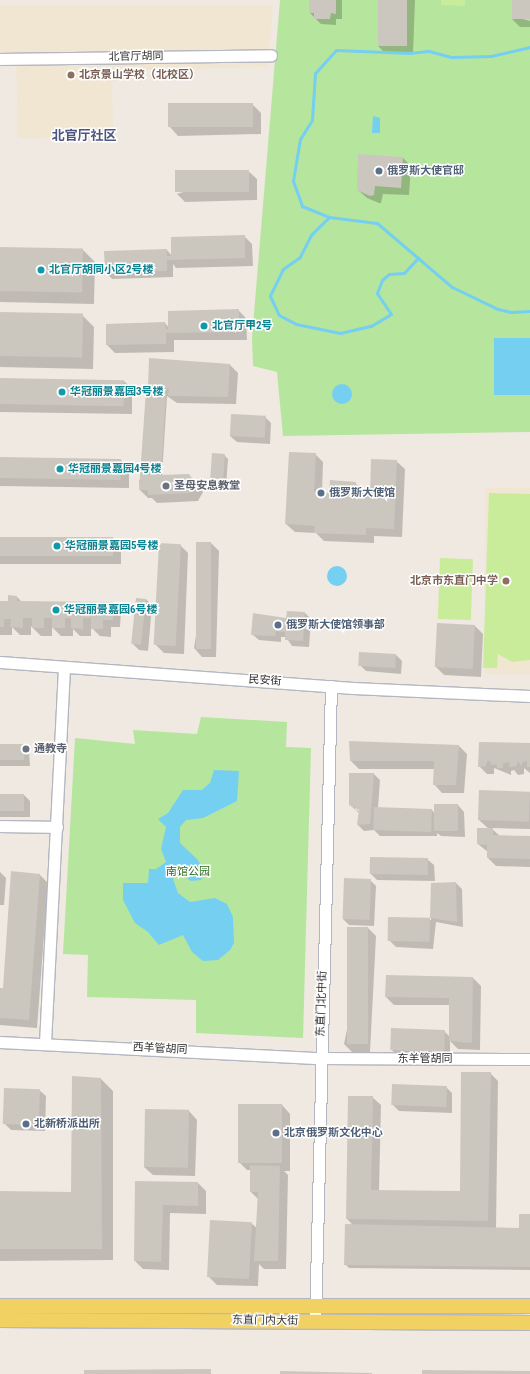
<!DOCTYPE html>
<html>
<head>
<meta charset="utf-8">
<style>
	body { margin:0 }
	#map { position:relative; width:530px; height:1374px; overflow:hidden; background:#efe9e1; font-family:"Roboto Condensed","Noto Sans SC",sans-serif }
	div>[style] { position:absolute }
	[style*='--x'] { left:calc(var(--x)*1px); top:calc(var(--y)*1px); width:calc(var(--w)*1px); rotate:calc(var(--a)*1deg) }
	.education>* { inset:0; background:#f0e6d1; transform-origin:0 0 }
	.green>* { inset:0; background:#b6e59e }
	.pitch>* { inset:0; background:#c9ec9a; transform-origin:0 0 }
	.water>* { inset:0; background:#75cff0; transform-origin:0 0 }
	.round { border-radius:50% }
	.shadow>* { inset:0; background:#0003 }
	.stream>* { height:3px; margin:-1.5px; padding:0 1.5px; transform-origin:1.5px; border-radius:1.5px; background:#75cff0 }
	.building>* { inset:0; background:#cbc7bf; transform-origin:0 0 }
	.roads { filter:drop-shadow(1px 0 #b4b7c1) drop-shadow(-1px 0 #b4b7c1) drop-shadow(0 1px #b4b7c1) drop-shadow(0 -1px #b4b7c1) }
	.minor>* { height:11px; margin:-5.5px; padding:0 5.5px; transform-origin:5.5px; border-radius:5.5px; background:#fff }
	.major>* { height:14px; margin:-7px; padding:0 7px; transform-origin:7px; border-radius:7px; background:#f2d163 }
	.dots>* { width:11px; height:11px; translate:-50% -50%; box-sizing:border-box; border:2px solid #fff; border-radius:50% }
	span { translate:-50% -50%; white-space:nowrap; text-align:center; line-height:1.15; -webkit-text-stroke:3px #fff; paint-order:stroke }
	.street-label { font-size:11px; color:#2e2e2e }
	.education-label { font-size:11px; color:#785e54; font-weight:700 }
	.left { translate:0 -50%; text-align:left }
	.right { translate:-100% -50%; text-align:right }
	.service-label { font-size:11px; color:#4e5e75; font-weight:700 }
	.culture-label { font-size:11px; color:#0d838f; font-weight:700 }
	.worship-label { font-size:11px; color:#5b616d; font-weight:700 }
	.park-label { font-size:11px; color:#2c6e1b }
	.quarter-label { font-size:13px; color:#4d5680; font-weight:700 }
</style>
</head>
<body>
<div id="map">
	<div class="education">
		<i style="clip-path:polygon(273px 5px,268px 67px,127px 70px,126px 80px,112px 80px,113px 137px,18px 138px,16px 55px,0 54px,0 6px)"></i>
		<i style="left:485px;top:488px;width:45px;height:186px"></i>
	</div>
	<div class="green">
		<i style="clip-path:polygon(280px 0,530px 0,530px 432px,283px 436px,277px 372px,253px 366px,252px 338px)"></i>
		<i style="clip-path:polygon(201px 717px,287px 722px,286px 747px,311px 748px,303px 1038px,196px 1033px,196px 1000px,87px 997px,88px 955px,63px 954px,75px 738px,135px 744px,133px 730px,197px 734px)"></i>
	</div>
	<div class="pitch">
		<i style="clip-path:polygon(441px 0,465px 0,465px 6px,441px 5px)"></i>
		<i style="clip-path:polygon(489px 493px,530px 494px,530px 660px,512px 662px,498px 654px,497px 668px,483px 668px)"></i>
		<i style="left:440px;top:558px;width:33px;height:61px;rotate:2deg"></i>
	</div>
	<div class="water">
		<i style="clip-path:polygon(373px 116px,380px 118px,380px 133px,372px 133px)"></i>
		<i style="left:530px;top:338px;width:57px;height:36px;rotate:90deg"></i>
		<i class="round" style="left:332px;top:384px;width:20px;height:20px"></i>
		<i class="round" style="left:327px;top:566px;width:20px;height:20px"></i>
		<i style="clip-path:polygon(214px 770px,239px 771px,237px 801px,203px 818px,186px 820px,180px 827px,180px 843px,197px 859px,206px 873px,201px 880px,191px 881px,179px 873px,173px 879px,178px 893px,190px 902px,215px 898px,227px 904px,233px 917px,234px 943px,230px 950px,218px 960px,203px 961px,192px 952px,183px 935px,159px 945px,148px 932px,135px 923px,123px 900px,123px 883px,148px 883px,149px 869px,156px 869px,166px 862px,161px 849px,166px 827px,158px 819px,168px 813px,183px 790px,202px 790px,210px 783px)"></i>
	</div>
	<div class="shadow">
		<i style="clip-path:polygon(310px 0,342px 0,342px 19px,336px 19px,336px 25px,321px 24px,310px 13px)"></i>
		<i style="clip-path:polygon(379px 0,415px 0,413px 54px,386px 54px,378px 46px)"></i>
		<i style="clip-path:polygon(513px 0,530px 0,530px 19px,519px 18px,530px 21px,530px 27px,520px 27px,512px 19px)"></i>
		<i style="clip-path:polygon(252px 104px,261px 113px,261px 134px,178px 136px,170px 127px)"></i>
		<i style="clip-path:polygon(403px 158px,411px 166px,409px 195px,383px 194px,381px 203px,379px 203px,367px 198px,358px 190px)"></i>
		<i style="clip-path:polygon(248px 171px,257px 179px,257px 200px,185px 202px,177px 194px)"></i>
		<i style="clip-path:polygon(244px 236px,252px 244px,253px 266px,176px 268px,173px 264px,173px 277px,112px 279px,106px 272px,167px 250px,172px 256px)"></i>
		<i style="clip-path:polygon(0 248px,83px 250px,95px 262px,94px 304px,0 302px)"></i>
		<i style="clip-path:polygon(238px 310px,246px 318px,247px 340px,174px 340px,174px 352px,115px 353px,107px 345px,165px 323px,169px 328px)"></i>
		<i style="clip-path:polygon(0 313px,82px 315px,94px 327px,93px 369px,0 367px)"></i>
		<i style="clip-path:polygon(230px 365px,238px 373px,236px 404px,177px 403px,167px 396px,162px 476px,189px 475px,203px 492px,198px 501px,157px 503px,152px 498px,148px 498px,140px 490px,139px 480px,142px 480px,153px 391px,149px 387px)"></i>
		<i style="clip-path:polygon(0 379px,124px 381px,132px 389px,132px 414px,0 412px)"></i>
		<i style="clip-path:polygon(265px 417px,271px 423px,270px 444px,237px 442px,230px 436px)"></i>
		<i style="clip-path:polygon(315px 454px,323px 462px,322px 493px,330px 494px,355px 483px,364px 491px,363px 495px,370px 496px,396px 461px,405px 469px,402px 537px,374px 536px,374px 543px,324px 541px,316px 533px,295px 532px,286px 524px)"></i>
		<i style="clip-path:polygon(224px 455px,228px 459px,226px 487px,215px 486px,211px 482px)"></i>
		<i style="clip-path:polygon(0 458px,121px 460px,129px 468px,129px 488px,0 486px)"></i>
		<i style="clip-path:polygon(0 538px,113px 538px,121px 546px,121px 564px,0 564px)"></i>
		<i style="clip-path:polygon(211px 543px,219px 551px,216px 657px,202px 657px,194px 648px)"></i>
		<i style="clip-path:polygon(180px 545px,188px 553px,184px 654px,164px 653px,156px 645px)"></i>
		<i style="clip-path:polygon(17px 597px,22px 602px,112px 603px,121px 611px,120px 627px,111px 627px,111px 637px,100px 636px,91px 627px,91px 636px,80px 636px,73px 629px,73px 636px,61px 636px,52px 627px,52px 636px,41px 636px,31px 626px,31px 635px,20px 635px,12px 627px,12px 635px,0 635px,0 602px,9px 602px)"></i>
		<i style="clip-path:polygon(146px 599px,152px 606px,148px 651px,139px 650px,133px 644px)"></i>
		<i style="clip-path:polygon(288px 612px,305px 613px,311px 619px,309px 647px,292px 646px,286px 637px,281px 637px,281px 642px,259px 640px,252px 634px,287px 619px)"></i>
		<i style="clip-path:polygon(475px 626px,483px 634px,481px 677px,444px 675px,436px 667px)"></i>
		<i style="clip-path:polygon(396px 655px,402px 661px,401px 674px,366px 671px,360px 665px)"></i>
		<i style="clip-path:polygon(480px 743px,530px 744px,530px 773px,524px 768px,524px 774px,518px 775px,514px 770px,511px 771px,511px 775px,494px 768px,494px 774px,487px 774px,479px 766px)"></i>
		<i style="clip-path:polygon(0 745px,23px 745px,29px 751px,30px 766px,0 766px)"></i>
		<i style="clip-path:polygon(459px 746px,467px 754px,464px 793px,442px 793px,434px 784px,435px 769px,359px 769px,351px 761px)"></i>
		<i style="clip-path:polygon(evenodd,374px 774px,380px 780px,378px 808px,432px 810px,435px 814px,435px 805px,458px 805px,464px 812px,465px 837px,441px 836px,437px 833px,437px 836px,380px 836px,374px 830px,364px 831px,358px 825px,359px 813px,350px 805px,374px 774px,355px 807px,364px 812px,363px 814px,355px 809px,355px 807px)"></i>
		<i style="clip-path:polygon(530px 793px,530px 829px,491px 828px,500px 836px,530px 837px,530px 867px,496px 866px,488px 858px,488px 852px,478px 844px,489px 829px,479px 820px)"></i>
		<i style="clip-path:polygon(0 795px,24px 795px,30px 801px,30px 817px,0 817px)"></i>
		<i style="clip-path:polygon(427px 859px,434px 865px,435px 881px,377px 880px,371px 874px)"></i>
		<i style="clip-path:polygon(0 872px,6px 878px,4px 905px,0 905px)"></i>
		<i style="clip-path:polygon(39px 874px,48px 883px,37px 1028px,0 1025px,0 989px,4px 989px)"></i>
		<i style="clip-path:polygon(370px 880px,376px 886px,374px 926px,349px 925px,343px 919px)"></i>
		<i style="clip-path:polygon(456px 883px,462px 889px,463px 927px,436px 922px,433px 949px,396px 947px,390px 941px,389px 918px,431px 920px,432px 884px)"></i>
		<i style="clip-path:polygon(368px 928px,376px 936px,370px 1052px,352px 1052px,344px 1044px)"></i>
		<i style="clip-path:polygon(473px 978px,481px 986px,480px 1050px,458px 1049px,450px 1041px,450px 1057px,397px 1055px,391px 1049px,444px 1031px,450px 1037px,450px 1005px,394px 1005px,386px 997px)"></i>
		<i style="clip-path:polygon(490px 1073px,498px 1081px,496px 1228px,520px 1229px,530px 1215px,530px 1270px,349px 1268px,345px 1264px,353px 1225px,347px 1219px,372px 1097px,381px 1105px,379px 1191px,461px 1192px)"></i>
		<i style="clip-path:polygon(101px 1079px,113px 1091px,113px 1260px,0 1261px,0 1192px,72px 1193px)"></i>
		<i style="clip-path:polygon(446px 1087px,452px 1093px,452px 1113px,399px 1111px,393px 1105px)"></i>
		<i style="clip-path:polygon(39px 1090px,46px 1096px,45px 1131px,11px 1130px,5px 1124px)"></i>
		<i style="clip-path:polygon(282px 1105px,290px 1114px,290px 1171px,284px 1171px,288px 1175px,286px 1269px,264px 1269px,259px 1264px,258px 1286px,217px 1285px,209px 1277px,251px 1223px,257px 1228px,258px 1199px,251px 1192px,251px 1170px,247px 1170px,239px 1162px)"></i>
		<i style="clip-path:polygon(189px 1111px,197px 1120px,195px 1176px,153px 1175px,144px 1167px)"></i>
		<i style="clip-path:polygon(136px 1182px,198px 1183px,206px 1191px,206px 1214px,170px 1213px,169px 1270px,143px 1269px,135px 1261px)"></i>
	</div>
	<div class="stream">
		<i style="--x:530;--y:47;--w:40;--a:167"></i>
		<i style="--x:491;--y:56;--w:40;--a:178.6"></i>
		<i style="--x:451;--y:57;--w:24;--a:-165"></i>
		<i style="--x:428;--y:51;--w:18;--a:174"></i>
		<i style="--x:410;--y:53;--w:74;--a:-177.7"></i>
		<i style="--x:336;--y:50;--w:31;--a:132"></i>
		<i style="--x:315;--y:73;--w:47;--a:93.7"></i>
		<i style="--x:312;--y:120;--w:22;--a:122"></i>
		<i style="--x:300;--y:139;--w:43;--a:99.5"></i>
		<i style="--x:293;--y:181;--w:27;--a:70"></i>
		<i style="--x:302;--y:206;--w:29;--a:22"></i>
		<i style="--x:329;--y:217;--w:48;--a:7.1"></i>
		<i style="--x:377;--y:223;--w:99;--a:40.5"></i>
		<i style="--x:452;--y:287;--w:51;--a:25.6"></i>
		<i style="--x:498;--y:309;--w:13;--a:13"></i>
		<i style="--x:511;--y:312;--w:19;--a:-3"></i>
		<i style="--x:329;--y:217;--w:25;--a:135"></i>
		<i style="--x:311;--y:235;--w:25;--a:117"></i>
		<i style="--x:300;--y:257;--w:21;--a:145"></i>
		<i style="--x:283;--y:269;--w:30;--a:116"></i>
		<i style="--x:270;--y:296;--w:21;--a:65"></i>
		<i style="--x:279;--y:315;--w:19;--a:28"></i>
		<i style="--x:296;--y:324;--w:45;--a:11.6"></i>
		<i style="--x:340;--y:333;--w:32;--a:-13"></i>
		<i style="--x:371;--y:326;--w:23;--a:-31"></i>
		<i style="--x:391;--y:314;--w:25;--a:-124"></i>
		<i style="--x:377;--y:293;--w:14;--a:-69"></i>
		<i style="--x:382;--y:280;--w:9;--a:-41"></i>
		<i style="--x:389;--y:274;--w:15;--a:-4"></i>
		<i style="--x:404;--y:273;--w:21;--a:-47"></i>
	</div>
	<div class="building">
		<i style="clip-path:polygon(309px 0,336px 0,336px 14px,331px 13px,330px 19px,314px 19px,314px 13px,309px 13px)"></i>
		<i style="left:378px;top:0;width:29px;height:46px"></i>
		<i style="left:512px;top:0;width:18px;height:19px"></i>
		<i style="left:253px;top:103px;width:24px;height:85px;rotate:90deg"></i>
		<i style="clip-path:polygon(358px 154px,403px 157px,401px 188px,375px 186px,374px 195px,370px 196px,357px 190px)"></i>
		<i style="left:249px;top:170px;width:22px;height:74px;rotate:90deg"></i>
		<i style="clip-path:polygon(245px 235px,245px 258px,167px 260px,167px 271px,105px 273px,104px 251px,167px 249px,167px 256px,171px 256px,171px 237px)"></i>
		<i style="left:0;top:247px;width:83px;height:44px;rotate:1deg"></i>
		<i style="clip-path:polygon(239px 309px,239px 332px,166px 333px,166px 344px,106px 345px,106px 324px,165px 322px,166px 329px,168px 329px,168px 311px)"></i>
		<i style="left:0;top:312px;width:83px;height:44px;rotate:1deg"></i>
		<i style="clip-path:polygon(149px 358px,230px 364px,228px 397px,168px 396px,169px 389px,148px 387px)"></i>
		<i style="left:0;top:378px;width:124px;height:26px;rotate:1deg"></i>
		<i style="clip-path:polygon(146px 390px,166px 391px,161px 475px,189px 474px,195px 483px,190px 493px,148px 495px,148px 490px,139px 490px)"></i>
		<i style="left:231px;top:414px;width:35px;height:22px;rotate:3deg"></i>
		<i style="clip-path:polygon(289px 452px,316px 453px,314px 492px,329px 493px,330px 480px,356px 482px,355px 494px,370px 494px,371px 459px,397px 460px,394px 529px,366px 528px,366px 535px,314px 533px,315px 526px,285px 524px)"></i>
		<i style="left:212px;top:453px;width:13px;height:29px;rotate:4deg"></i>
		<i style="left:0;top:457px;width:121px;height:21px;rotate:1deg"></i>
		<i style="left:0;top:537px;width:113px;height:19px"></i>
		<i style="left:196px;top:542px;width:15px;height:107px"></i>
		<i style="left:159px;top:543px;width:22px;height:102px;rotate:3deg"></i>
		<i style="clip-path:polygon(8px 595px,17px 596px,17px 601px,113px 602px,113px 620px,103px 620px,103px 629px,91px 629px,91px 618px,83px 618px,83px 629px,71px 628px,71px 618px,65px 618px,65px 628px,52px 628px,52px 618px,44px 618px,44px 628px,32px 628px,32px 618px,23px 618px,23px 628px,10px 627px,11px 619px,4px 619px,4px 627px,0 627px,0 601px,8px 601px)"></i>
		<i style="left:136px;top:598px;width:10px;height:46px;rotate:6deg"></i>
		<i style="clip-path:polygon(287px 611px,305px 612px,303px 641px,285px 640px,285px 632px,276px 631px,275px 636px,251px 635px,253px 613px,286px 618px)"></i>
		<i style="left:437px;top:623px;width:38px;height:44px;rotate:3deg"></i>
		<i style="left:359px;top:652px;width:37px;height:14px;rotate:3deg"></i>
		<i style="clip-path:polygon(349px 741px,459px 745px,456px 785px,433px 785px,434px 761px,350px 761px)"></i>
		<i style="clip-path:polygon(479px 742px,530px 743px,530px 767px,527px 767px,527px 761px,522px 762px,522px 766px,517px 761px,517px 766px,509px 767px,510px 762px,503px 763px,503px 768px,497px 768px,497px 764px,491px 765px,491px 762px,487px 761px,486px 766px,478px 767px)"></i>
		<i style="left:0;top:744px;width:24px;height:16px"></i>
		<i style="clip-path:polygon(349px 773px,374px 773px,370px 824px,357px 825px,359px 810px,349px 805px)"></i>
		<i style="left:479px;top:790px;width:51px;height:30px;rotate:2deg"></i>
		<i style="left:0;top:794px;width:24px;height:17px"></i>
		<i style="left:434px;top:804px;width:24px;height:27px"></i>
		<i style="left:374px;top:807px;width:58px;height:23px;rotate:2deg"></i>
		<i style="clip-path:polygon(477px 828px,493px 828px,493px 835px,530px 836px,530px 859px,487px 858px,487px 845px,477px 844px)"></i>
		<i style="left:370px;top:857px;width:58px;height:17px;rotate:1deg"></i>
		<i style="clip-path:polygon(11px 871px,40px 874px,29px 1020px,0 1018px,0 988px,3px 988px)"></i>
		<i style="left:344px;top:878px;width:27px;height:41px;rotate:2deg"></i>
		<i style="clip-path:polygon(456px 882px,457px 922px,430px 918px,431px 883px)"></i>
		<i style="left:388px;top:917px;width:42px;height:24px;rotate:1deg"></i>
		<i style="left:347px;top:927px;width:21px;height:117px"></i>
		<i style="clip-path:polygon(386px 975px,473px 977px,472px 1043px,449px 1041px,449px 998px,385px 997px)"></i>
		<i style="left:391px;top:1028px;width:54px;height:22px;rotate:2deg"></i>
		<i style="clip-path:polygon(461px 1072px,491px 1072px,488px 1221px,346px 1219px,348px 1096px,373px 1096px,371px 1190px,460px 1191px)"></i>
		<i style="clip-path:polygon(72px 1076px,101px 1078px,102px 1249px,0 1249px,0 1191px,71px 1192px)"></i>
		<i style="left:392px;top:1084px;width:55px;height:21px;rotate:2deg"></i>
		<i style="left:4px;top:1088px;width:36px;height:36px;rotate:2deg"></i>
		<i style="left:238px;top:1104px;width:44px;height:59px"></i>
		<i style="left:145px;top:1109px;width:44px;height:58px;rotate:1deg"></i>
		<i style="clip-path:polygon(250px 1165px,280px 1166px,278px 1261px,254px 1261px,258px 1192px,250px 1192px)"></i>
		<i style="clip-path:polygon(135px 1181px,198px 1182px,198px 1206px,163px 1205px,161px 1262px,134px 1261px)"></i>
		<i style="clip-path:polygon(519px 1214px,530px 1214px,530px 1267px,344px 1265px,345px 1224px,519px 1228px)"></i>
		<i style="left:210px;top:1220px;width:42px;height:57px;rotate:3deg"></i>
		<i style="clip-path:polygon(211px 1369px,211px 1374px,84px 1374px,84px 1370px)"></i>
		<i style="clip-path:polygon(422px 1370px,530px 1371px,530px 1374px,422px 1374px)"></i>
		<i style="clip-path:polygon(280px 1371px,372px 1373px,372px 1374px,280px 1374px)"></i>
	</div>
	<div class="roads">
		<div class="minor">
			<i style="--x:0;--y:59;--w:271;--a:-0.8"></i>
			<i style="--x:0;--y:662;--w:354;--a:4.2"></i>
			<i style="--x:353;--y:688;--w:177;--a:2.6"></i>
			<i style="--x:0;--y:826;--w:57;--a:1"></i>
			<i style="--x:0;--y:1042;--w:320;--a:2.9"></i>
			<i style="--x:320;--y:1058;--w:210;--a:0.3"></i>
			<i style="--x:45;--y:1043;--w:375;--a:-87.1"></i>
			<i style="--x:315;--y:1322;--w:636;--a:-88.56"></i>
		</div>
		<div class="major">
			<i style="--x:0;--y:1306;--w:530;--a:0"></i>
			<i style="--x:0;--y:1320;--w:530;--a:0.32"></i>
		</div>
	</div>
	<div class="dots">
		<i style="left:71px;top:75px;background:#8d6e63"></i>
		<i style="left:379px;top:171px;background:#5c6f8a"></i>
		<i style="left:41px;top:270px;background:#0f9aa8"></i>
		<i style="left:204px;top:326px;background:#0f9aa8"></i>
		<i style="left:62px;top:392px;background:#0f9aa8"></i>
		<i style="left:60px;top:469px;background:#0f9aa8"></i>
		<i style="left:166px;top:486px;background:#6b7280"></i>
		<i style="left:321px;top:493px;background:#5c6f8a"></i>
		<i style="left:57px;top:546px;background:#0f9aa8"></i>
		<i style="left:506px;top:581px;background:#8d6e63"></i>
		<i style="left:56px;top:610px;background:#0f9aa8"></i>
		<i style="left:278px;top:625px;background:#5c6f8a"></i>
		<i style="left:26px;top:749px;background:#6b7280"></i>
		<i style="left:26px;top:1124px;background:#5c6f8a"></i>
		<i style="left:276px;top:1133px;background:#5c6f8a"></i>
	</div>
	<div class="street-label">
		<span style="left:136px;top:57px;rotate:-1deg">北官厅胡同</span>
		<span style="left:265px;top:681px;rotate:4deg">民安街</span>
		<span style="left:322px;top:1004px;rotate:-88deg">东直门北中街</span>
		<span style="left:160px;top:1049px;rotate:3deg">西羊管胡同</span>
		<span style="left:425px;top:1059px">东羊管胡同</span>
		<span style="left:265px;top:1321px;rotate:1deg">东直门内大街</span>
	</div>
	<div class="education-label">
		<span class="left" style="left:79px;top:75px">北京景山学校（北校区）</span>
		<span class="right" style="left:498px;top:581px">北京市东直门中学</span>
	</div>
	<div class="service-label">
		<span class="left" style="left:387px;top:171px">俄罗斯大使官邸</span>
		<span class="left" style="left:329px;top:493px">俄罗斯大使馆</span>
		<span class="left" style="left:286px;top:625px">俄罗斯大使馆领事部</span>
		<span class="left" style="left:34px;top:1124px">北新桥派出所</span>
		<span class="left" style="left:284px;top:1133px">北京俄罗斯文化中心</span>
	</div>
	<div class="culture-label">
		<span class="left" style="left:49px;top:270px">北官厅胡同小区2号楼</span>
		<span class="left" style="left:212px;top:326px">北官厅甲2号</span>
		<span class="left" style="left:70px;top:392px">华冠丽景嘉园3号楼</span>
		<span class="left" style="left:68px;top:469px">华冠丽景嘉园4号楼</span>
		<span class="left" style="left:65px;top:546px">华冠丽景嘉园5号楼</span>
		<span class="left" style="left:64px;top:610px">华冠丽景嘉园6号楼</span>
	</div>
	<div class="worship-label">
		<span class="left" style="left:174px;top:486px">圣母安息教堂</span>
		<span class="left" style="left:34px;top:749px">通教寺</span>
	</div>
	<div class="park-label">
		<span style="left:188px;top:872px">南馆公园</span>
	</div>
	<div class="quarter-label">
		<span style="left:84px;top:136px">北官厅社区</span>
	</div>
</div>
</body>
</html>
